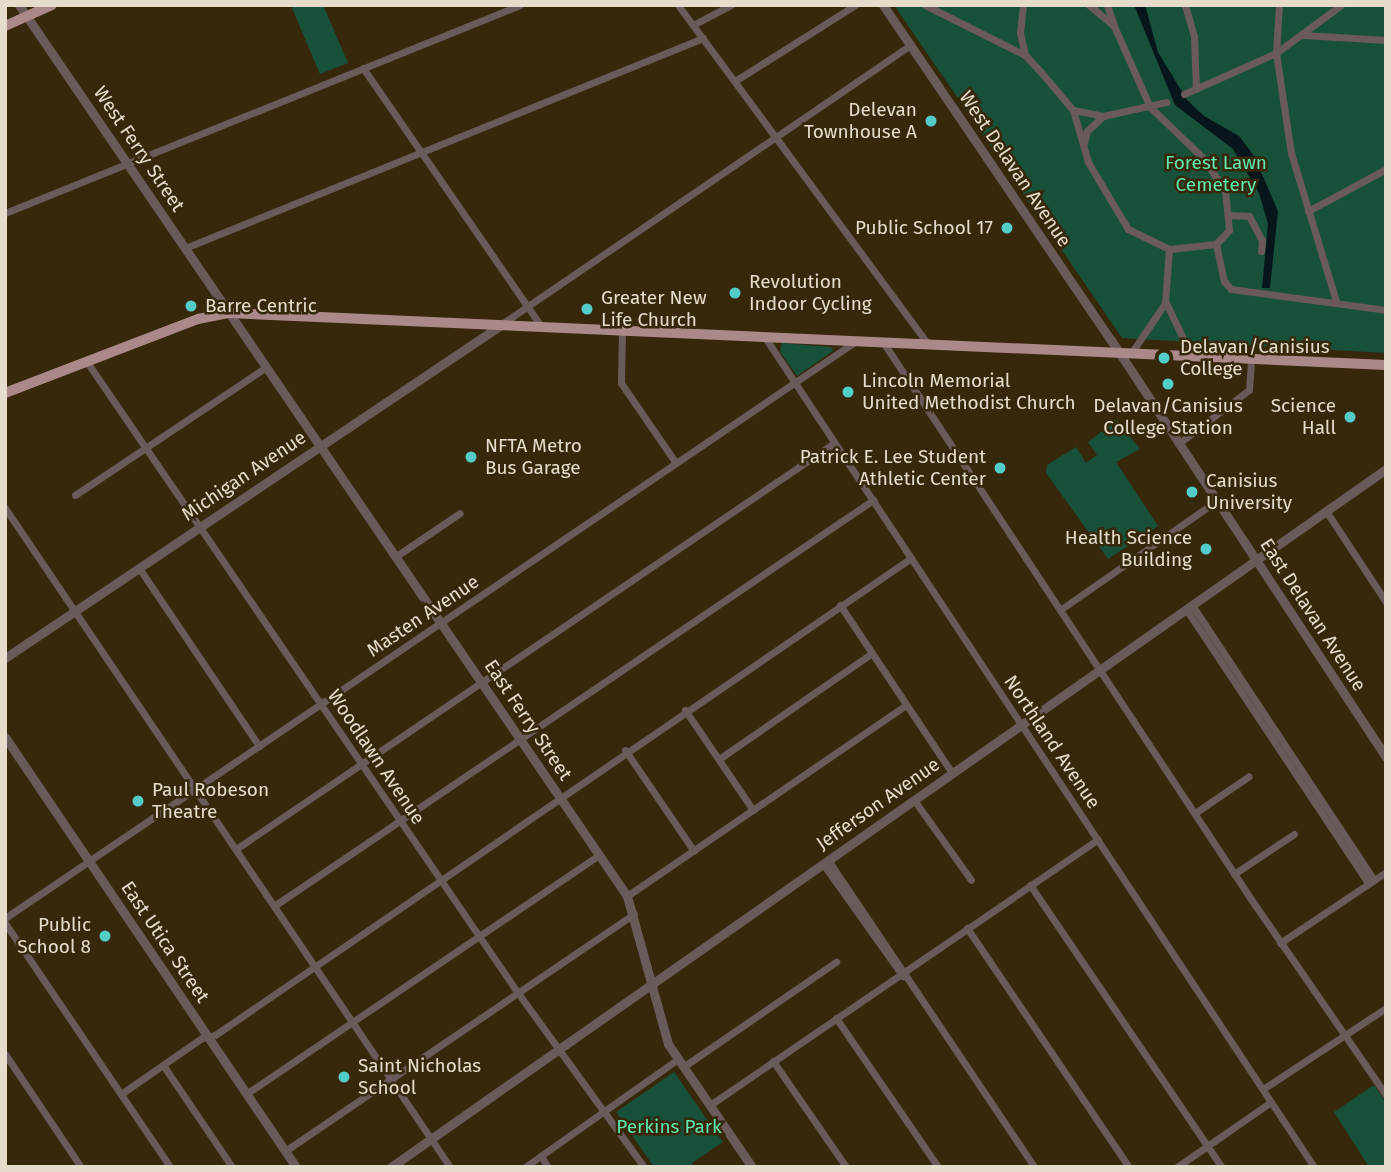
<!DOCTYPE html>
<html>
<head>
<meta charset="utf-8">
<style>
	body { margin:0 }
	#map { position:relative; width:1391px; height:1172px; overflow:hidden; background:#37270b; font-family:"Fira Sans",sans-serif }
	div>[style] { position:absolute }
	[style*='--x'] { left:calc(var(--x)*1px); top:calc(var(--y)*1px); width:calc(var(--w)*1px); rotate:calc(var(--a)*1deg) }
	.green>* { inset:0; background:#18513a }
	.water>* { inset:0; background:#07161b }
	.minor>* { height:7px; margin:-3.5px; padding:0 3.5px; transform-origin:3.5px; border-radius:3.5px; background:#6b5a5a }
	.tertiary>* { height:9px; margin:-4.5px; padding:0 4.5px; transform-origin:4.5px; border-radius:4.5px; background:#6b5a5a }
	.primary>* { height:10px; margin:-5px; padding:0 5px; transform-origin:5px; border-radius:5px; background:#ab8988 }
	.dots>* { width:19px; height:19px; translate:-50% -50%; box-sizing:border-box; border:4px solid #37270b; border-radius:50% }
	span { translate:-50% -50%; white-space:nowrap; text-align:center; line-height:1.15; -webkit-text-stroke:5px #37270b; paint-order:stroke }
	.poi-label { font-size:19px; color:#e6dccc }
	.right { translate:-100% -50%; text-align:right }
	.left { translate:0 -50%; text-align:left }
	.street-label { font-size:19px; color:#e6dccc }
	.park-label { font-size:19px; color:#5debb0 }
	.frame { position:absolute; inset:0; border:7px solid #e6dccc; pointer-events:none }
</style>
</head>
<body>
<div id="map">
	<div class="green">
		<i style="clip-path:polygon(299px 5px,323px 5px,348px 63px,320px 74px,292px 8px)"></i>
		<i style="clip-path:polygon(894px 5px,1386px 5px,1386px 353px,1122px 338px)"></i>
		<i style="clip-path:polygon(782px 343px,831px 347px,833px 351px,797px 376px,780px 352px)"></i>
		<i style="clip-path:polygon(1117px 420px,1140px 449px,1116px 462px,1158px 526px,1108px 559px,1046px 473px,1047px 465px,1076px 447px,1086px 463px,1097px 455px,1088px 442px)"></i>
		<i style="clip-path:polygon(674px 1072px,723px 1142px,692px 1163px,694px 1167px,654px 1167px,616px 1112px)"></i>
		<i style="clip-path:polygon(1374px 1085px,1386px 1102px,1386px 1167px,1369px 1167px,1334px 1112px)"></i>
	</div>
	<div class="water">
		<i style="clip-path:polygon(1134px 5px,1145px 5px,1158px 52px,1187px 100px,1204px 116px,1239px 136px,1254px 156px,1278px 211px,1270px 288px,1262px 288px,1268px 224px,1259px 193px,1233px 149px,1175px 105px)"></i>
	</div>
	<div class="minor">
		<i style="--x:678;--y:5;--w:420;--a:53.6"></i>
		<i style="--x:925;--y:5;--w:112;--a:26.6"></i>
		<i style="--x:1025;--y:55;--w:22;--a:47"></i>
		<i style="--x:1040;--y:71;--w:51;--a:49.8"></i>
		<i style="--x:1073;--y:110;--w:54;--a:73.9"></i>
		<i style="--x:1088;--y:162;--w:78;--a:59.2"></i>
		<i style="--x:1128;--y:229;--w:46;--a:26"></i>
		<i style="--x:1169;--y:249;--w:47;--a:-6.1"></i>
		<i style="--x:1216;--y:244;--w:19;--a:-47"></i>
		<i style="--x:1229;--y:230;--w:40;--a:-95.7"></i>
		<i style="--x:1225;--y:190;--w:40;--a:-124.9"></i>
		<i style="--x:1202;--y:157;--w:72;--a:-136.1"></i>
		<i style="--x:1150;--y:107;--w:89;--a:-114"></i>
		<i style="--x:1114;--y:26;--w:33;--a:-140"></i>
		<i style="--x:1023;--y:5;--w:28;--a:96"></i>
		<i style="--x:1020;--y:33;--w:23;--a:77"></i>
		<i style="--x:1107;--y:5;--w:21;--a:71"></i>
		<i style="--x:1185;--y:5;--w:33;--a:74"></i>
		<i style="--x:1194;--y:37;--w:52;--a:87.8"></i>
		<i style="--x:1279;--y:5;--w:48;--a:93.6"></i>
		<i style="--x:1276;--y:53;--w:101;--a:81.5"></i>
		<i style="--x:1291;--y:153;--w:155;--a:73.1"></i>
		<i style="--x:693;--y:25;--w:43;--a:-27.8"></i>
		<i style="--x:1304;--y:35;--w:82;--a:3.5"></i>
		<i style="--x:363;--y:68;--w:313;--a:55.4"></i>
		<i style="--x:735;--y:81;--w:142;--a:-32.3"></i>
		<i style="--x:1184;--y:94;--w:101;--a:-24"></i>
		<i style="--x:1276;--y:53;--w:81;--a:-36.4"></i>
		<i style="--x:1073;--y:110;--w:31;--a:11"></i>
		<i style="--x:1103;--y:116;--w:65;--a:-12.5"></i>
		<i style="--x:1084;--y:143;--w:12;--a:-76"></i>
		<i style="--x:1087;--y:131;--w:21;--a:-43"></i>
		<i style="--x:1308;--y:211;--w:89;--a:-28.3"></i>
		<i style="--x:5;--y:213;--w:555;--a:-21.99"></i>
		<i style="--x:1230;--y:215;--w:19;--a:3"></i>
		<i style="--x:1249;--y:216;--w:27;--a:62"></i>
		<i style="--x:1262;--y:240;--w:11;--a:95"></i>
		<i style="--x:1216;--y:244;--w:38;--a:78"></i>
		<i style="--x:1224;--y:281;--w:11;--a:49"></i>
		<i style="--x:1231;--y:289;--w:156;--a:7.7"></i>
		<i style="--x:185;--y:248;--w:559;--a:-22.07"></i>
		<i style="--x:1166;--y:303;--w:58;--a:64.3"></i>
		<i style="--x:503;--y:323;--w:493;--a:-34.3"></i>
		<i style="--x:622;--y:330;--w:53;--a:91.1"></i>
		<i style="--x:621;--y:383;--w:97;--a:55.5"></i>
		<i style="--x:764;--y:336;--w:997;--a:56.5"></i>
		<i style="--x:883;--y:342;--w:675;--a:56.55"></i>
		<i style="--x:1255;--y:905;--w:231;--a:55.4"></i>
		<i style="--x:1132;--y:352;--w:59;--a:-56"></i>
		<i style="--x:1165;--y:303;--w:54;--a:-85.8"></i>
		<i style="--x:87;--y:362;--w:764;--a:55.67"></i>
		<i style="--x:518;--y:993;--w:215;--a:54.1"></i>
		<i style="--x:1178;--y:444;--w:89;--a:-37.3"></i>
		<i style="--x:1249;--y:390;--w:31;--a:-86"></i>
		<i style="--x:75;--y:495;--w:230;--a:-33.8"></i>
		<i style="--x:5;--y:508;--w:795;--a:55.97"></i>
		<i style="--x:1326;--y:511;--w:109;--a:56.6"></i>
		<i style="--x:395;--y:557;--w:78;--a:-34.1"></i>
		<i style="--x:139;--y:568;--w:215;--a:56"></i>
		<i style="--x:840;--y:605;--w:202;--a:56.3"></i>
		<i style="--x:1192;--y:605;--w:330;--a:56.5"></i>
		<i style="--x:1186;--y:609;--w:330;--a:56.4"></i>
		<i style="--x:1060;--y:610;--w:190;--a:-34.9"></i>
		<i style="--x:685;--y:710;--w:121;--a:55.8"></i>
		<i style="--x:625;--y:750;--w:122;--a:55.7"></i>
		<i style="--x:719;--y:759;--w:186;--a:-34.7"></i>
		<i style="--x:914;--y:800;--w:98;--a:54.5"></i>
		<i style="--x:1195;--y:813;--w:65;--a:-34.4"></i>
		<i style="--x:236;--y:849;--w:723;--a:-34.17"></i>
		<i style="--x:828;--y:860;--w:370;--a:56.1"></i>
		<i style="--x:823;--y:864;--w:138;--a:54.5"></i>
		<i style="--x:1234;--y:874;--w:72;--a:-33.7"></i>
		<i style="--x:1030;--y:885;--w:341;--a:55.8"></i>
		<i style="--x:627;--y:896;--w:338;--a:-34.4"></i>
		<i style="--x:274;--y:906;--w:724;--a:-34.13"></i>
		<i style="--x:5;--y:918;--w:1028;--a:-34.14"></i>
		<i style="--x:5;--y:923;--w:295;--a:55.9"></i>
		<i style="--x:967;--y:928;--w:289;--a:55.9"></i>
		<i style="--x:1280;--y:943;--w:128;--a:-33.8"></i>
		<i style="--x:836;--y:1018;--w:181;--a:55.6"></i>
		<i style="--x:5;--y:1054;--w:136;--a:56.1"></i>
		<i style="--x:773;--y:1061;--w:129;--a:55.4"></i>
		<i style="--x:163;--y:1065;--w:123;--a:55.9"></i>
		<i style="--x:683;--y:1067;--w:186;--a:-34.5"></i>
		<i style="--x:1263;--y:1089;--w:147;--a:-33.4"></i>
		<i style="--x:121;--y:1094;--w:98;--a:-34.7"></i>
		<i style="--x:202;--y:1038;--w:13;--a:-13"></i>
		<i style="--x:215;--y:1035;--w:844;--a:-34.42"></i>
		<i style="--x:246;--y:1094;--w:426;--a:-34.1"></i>
		<i style="--x:710;--y:1105;--w:470;--a:-34.4"></i>
		<i style="--x:285;--y:1151;--w:422;--a:-34.2"></i>
		<i style="--x:541;--y:1156;--w:13;--a:58"></i>
		<i style="--x:525;--y:1167;--w:187;--a:-35.2"></i>
		<i style="--x:1177;--y:1167;--w:114;--a:-34.7"></i>
	</div>
	<div class="tertiary">
		<i style="--x:19;--y:5;--w:1079;--a:55.69"></i>
		<i style="--x:627;--y:896;--w:154;--a:74.5"></i>
		<i style="--x:668;--y:1044;--w:149;--a:55.7"></i>
		<i style="--x:883;--y:5;--w:405;--a:55.8"></i>
		<i style="--x:1111;--y:340;--w:500;--a:56.6"></i>
		<i style="--x:5;--y:658;--w:597;--a:-33.88"></i>
		<i style="--x:5;--y:737;--w:519;--a:55.91"></i>
		<i style="--x:391;--y:1167;--w:1215;--a:-35.05"></i>
	</div>
	<div class="primary">
		<i style="--x:5;--y:26;--w:51;--a:-24.1"></i>
		<i style="--x:5;--y:393;--w:207;--a:-21"></i>
		<i style="--x:198;--y:319;--w:32;--a:-11"></i>
		<i style="--x:229;--y:313;--w:1158;--a:2.57"></i>
	</div>
	<div class="dots">
		<i style="left:931px;top:121px;background:#53cdc9"></i>
		<i style="left:1007px;top:228px;background:#53cdc9"></i>
		<i style="left:735px;top:293px;background:#53cdc9"></i>
		<i style="left:191px;top:306px;background:#53cdc9"></i>
		<i style="left:587px;top:309px;background:#53cdc9"></i>
		<i style="left:1164px;top:358px;background:#53cdc9"></i>
		<i style="left:1168px;top:384px;background:#53cdc9"></i>
		<i style="left:848px;top:392px;background:#53cdc9"></i>
		<i style="left:1350px;top:417px;background:#53cdc9"></i>
		<i style="left:471px;top:457px;background:#53cdc9"></i>
		<i style="left:1000px;top:468px;background:#53cdc9"></i>
		<i style="left:1192px;top:492px;background:#53cdc9"></i>
		<i style="left:1206px;top:549px;background:#53cdc9"></i>
		<i style="left:138px;top:801px;background:#53cdc9"></i>
		<i style="left:105px;top:936px;background:#53cdc9"></i>
		<i style="left:344px;top:1077px;background:#53cdc9"></i>
	</div>
	<div class="poi-label">
		<span class="right" style="left:917px;top:121px">Delevan<br>Townhouse A</span>
		<span class="right" style="left:993px;top:228px">Public School 17</span>
		<span class="left" style="left:749px;top:293px">Revolution<br>Indoor Cycling</span>
		<span class="left" style="left:601px;top:309px">Greater New<br>Life Church</span>
		<span class="left" style="left:205px;top:306px">Barre Centric</span>
		<span class="left" style="left:1180px;top:358px">Delavan/Canisius<br>College</span>
		<span class="left" style="left:862px;top:392px">Lincoln Memorial<br>United Methodist Church</span>
		<span style="left:1168px;top:417px">Delavan/Canisius<br>College Station</span>
		<span class="right" style="left:1336px;top:417px">Science<br>Hall</span>
		<span class="left" style="left:485px;top:457px">NFTA Metro<br>Bus Garage</span>
		<span class="right" style="left:986px;top:468px">Patrick E. Lee Student<br>Athletic Center</span>
		<span class="left" style="left:1206px;top:492px">Canisius<br>University</span>
		<span class="right" style="left:1192px;top:549px">Health Science<br>Building</span>
		<span class="left" style="left:152px;top:801px">Paul Robeson<br>Theatre</span>
		<span class="right" style="left:91px;top:936px">Public<br>School 8</span>
		<span class="left" style="left:358px;top:1077px">Saint Nicholas<br>School</span>
	</div>
	<div class="street-label">
		<span style="left:139px;top:149px;rotate:56deg">West Ferry Street</span>
		<span style="left:1015px;top:169px;rotate:56deg">West Delavan Avenue</span>
		<span style="left:244px;top:476px;rotate:-34deg">Michigan Avenue</span>
		<span style="left:1313px;top:615px;rotate:57deg">East Delavan Avenue</span>
		<span style="left:423px;top:616px;rotate:-34deg">Masten Avenue</span>
		<span style="left:528px;top:720px;rotate:56deg">East Ferry Street</span>
		<span style="left:1052px;top:742px;rotate:56deg">Northland Avenue</span>
		<span style="left:376px;top:757px;rotate:56deg">Woodlawn Avenue</span>
		<span style="left:878px;top:804px;rotate:-35deg">Jefferson Avenue</span>
		<span style="left:165px;top:942px;rotate:56deg">East Utica Street</span>
	</div>
	<div class="park-label">
		<span style="left:1216px;top:174px">Forest Lawn<br>Cemetery</span>
		<span style="left:669px;top:1127px">Perkins Park</span>
	</div>
	<div class="frame"></div>
</div>
</body>
</html>
